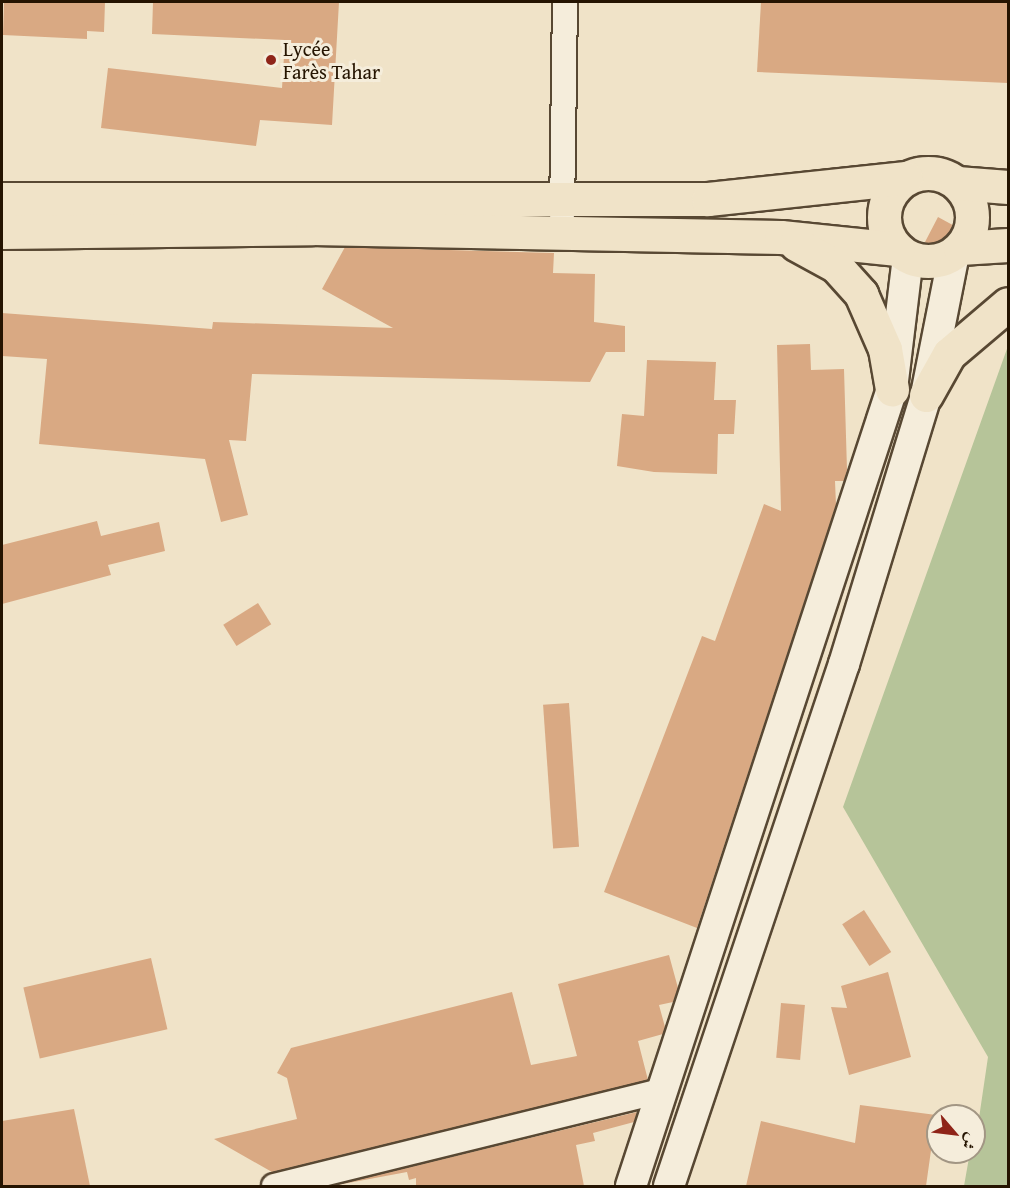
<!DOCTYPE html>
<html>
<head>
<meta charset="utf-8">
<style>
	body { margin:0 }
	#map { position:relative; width:1010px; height:1188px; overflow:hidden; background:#f0e3c8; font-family:"Gentium Book Plus",Amiri,serif }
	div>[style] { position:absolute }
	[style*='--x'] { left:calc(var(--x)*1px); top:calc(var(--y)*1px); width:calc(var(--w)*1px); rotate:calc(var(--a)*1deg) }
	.green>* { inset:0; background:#b6c499 }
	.building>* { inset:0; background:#d9a983; transform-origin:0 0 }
	.roads { filter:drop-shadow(2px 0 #584833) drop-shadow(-2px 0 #584833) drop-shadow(0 2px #584833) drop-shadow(0 -2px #584833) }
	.minor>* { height:24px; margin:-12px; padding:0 12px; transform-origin:12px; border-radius:12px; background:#f5eddb }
	.tertiary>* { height:30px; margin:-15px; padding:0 15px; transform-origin:15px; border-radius:15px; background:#f5eddb }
	.primary>* { height:33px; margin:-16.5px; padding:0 16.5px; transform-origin:16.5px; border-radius:16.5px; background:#f0e3c8 }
	.primary>.ring { margin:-16.5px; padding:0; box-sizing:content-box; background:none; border:33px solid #f0e3c8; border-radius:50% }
	.dots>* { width:16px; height:16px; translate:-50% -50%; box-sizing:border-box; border:3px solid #f5eddb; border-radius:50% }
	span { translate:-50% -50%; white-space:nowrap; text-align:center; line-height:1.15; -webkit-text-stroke:6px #f5eddb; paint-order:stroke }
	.poi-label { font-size:20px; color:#251401 }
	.left { translate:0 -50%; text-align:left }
	.frame { position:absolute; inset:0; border:3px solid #251401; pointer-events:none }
	.north { position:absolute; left:926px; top:1104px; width:60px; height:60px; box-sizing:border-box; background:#f5eddb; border:2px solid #a29684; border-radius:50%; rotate:118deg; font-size:16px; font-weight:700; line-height:24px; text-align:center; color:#251401 }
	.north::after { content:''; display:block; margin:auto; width:21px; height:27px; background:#8f2418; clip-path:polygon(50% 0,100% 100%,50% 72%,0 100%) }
</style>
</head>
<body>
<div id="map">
	<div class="green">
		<i style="clip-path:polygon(1008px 346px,1008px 1186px,964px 1186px,970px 1152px,974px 1152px,988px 1057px,843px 807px)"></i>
	</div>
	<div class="building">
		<i style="clip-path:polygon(4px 2px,105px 2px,104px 32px,87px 31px,87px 39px,3px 35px)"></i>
		<i style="clip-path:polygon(153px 2px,339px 2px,332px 125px,260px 120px,256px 146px,101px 128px,108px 68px,282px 88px,285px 40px,152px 34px)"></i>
		<i style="clip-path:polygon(761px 2px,1008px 2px,1008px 83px,757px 72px)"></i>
		<i style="clip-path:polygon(938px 217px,960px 229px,949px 233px,937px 249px,925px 242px)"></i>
		<i style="clip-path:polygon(345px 247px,554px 253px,553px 273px,595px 274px,594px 322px,625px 326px,625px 352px,606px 352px,590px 382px,252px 374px,246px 441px,229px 440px,248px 515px,221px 522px,205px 459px,39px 444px,47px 359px,2px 356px,2px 313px,212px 329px,213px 322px,393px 328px,322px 289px)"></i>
		<i style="clip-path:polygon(810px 344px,811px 370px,844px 369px,847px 470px,844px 481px,835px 481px,836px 505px,697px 928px,604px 892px,702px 636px,715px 641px,764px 504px,781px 511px,777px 345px)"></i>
		<i style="clip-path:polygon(647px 360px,716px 362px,714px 400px,736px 400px,734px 434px,718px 434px,717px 474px,654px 472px,617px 466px,622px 414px,644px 416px)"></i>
		<i style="clip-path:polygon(97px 521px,101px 536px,159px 522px,165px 551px,108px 565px,111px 575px,2px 604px,2px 545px)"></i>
		<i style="left:258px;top:603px;width:25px;height:41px;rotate:58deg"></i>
		<i style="left:569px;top:703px;width:144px;height:26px;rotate:86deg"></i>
		<i style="left:864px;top:910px;width:50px;height:26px;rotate:57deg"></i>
		<i style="clip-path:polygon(669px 955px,678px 988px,673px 1002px,659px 1005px,665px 1027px,663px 1034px,638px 1041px,648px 1080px,272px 1172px,214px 1139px,297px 1119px,287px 1078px,277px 1073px,291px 1048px,512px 992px,531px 1065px,577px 1056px,558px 984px)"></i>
		<i style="left:151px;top:958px;width:73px;height:131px;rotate:77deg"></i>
		<i style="clip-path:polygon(888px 972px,911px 1057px,849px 1075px,831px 1007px,847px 1008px,841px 986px)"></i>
		<i style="left:781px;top:1003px;width:24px;height:55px;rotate:5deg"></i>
		<i style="clip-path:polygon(860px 1105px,936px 1115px,926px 1186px,746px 1186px,761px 1121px,855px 1143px)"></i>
		<i style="clip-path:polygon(74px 1109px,90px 1186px,2px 1186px,2px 1121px)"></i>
		<i style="clip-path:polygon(637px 1112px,634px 1122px,593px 1133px,595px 1141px,576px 1145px,584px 1186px,416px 1186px,416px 1178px,409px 1180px,407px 1172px,332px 1186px)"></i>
	</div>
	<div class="roads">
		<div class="minor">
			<i style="--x:562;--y:215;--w:213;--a:-89.2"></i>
			<i style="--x:274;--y:1186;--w:399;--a:-13.8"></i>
		</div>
		<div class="tertiary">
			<i style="--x:631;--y:1186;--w:839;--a:-71.87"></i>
			<i style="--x:892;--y:389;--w:133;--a:-83.1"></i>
			<i style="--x:669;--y:1186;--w:551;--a:-71.47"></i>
			<i style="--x:844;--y:664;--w:281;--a:-73"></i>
			<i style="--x:926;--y:395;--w:145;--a:-78.8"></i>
		</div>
		<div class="primary">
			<i class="ring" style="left:884px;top:173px;width:55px;height:55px"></i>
			<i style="--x:957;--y:183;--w:51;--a:4.5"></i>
			<i style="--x:2;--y:199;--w:706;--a:0"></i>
			<i style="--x:708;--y:199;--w:199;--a:-6.1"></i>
			<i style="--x:2;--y:232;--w:310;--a:-0.7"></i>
			<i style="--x:312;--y:228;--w:469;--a:1.1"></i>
			<i style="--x:781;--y:237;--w:117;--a:5.9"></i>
			<i style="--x:796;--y:244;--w:46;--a:28.8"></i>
			<i style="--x:836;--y:266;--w:38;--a:48"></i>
			<i style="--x:861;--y:294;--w:60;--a:66.4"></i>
			<i style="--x:885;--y:349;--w:41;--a:80.1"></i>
			<i style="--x:960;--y:248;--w:48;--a:-3.6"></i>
			<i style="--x:926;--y:395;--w:47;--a:-60.7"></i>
			<i style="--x:949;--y:354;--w:77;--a:-40.3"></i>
		</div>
	</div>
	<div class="dots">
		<i style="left:271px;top:60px;background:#8f2418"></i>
	</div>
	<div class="poi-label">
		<span class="left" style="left:283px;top:60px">Lycée<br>Farès Tahar</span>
	</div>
	<div class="frame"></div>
	<div class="north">ش</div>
</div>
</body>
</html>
